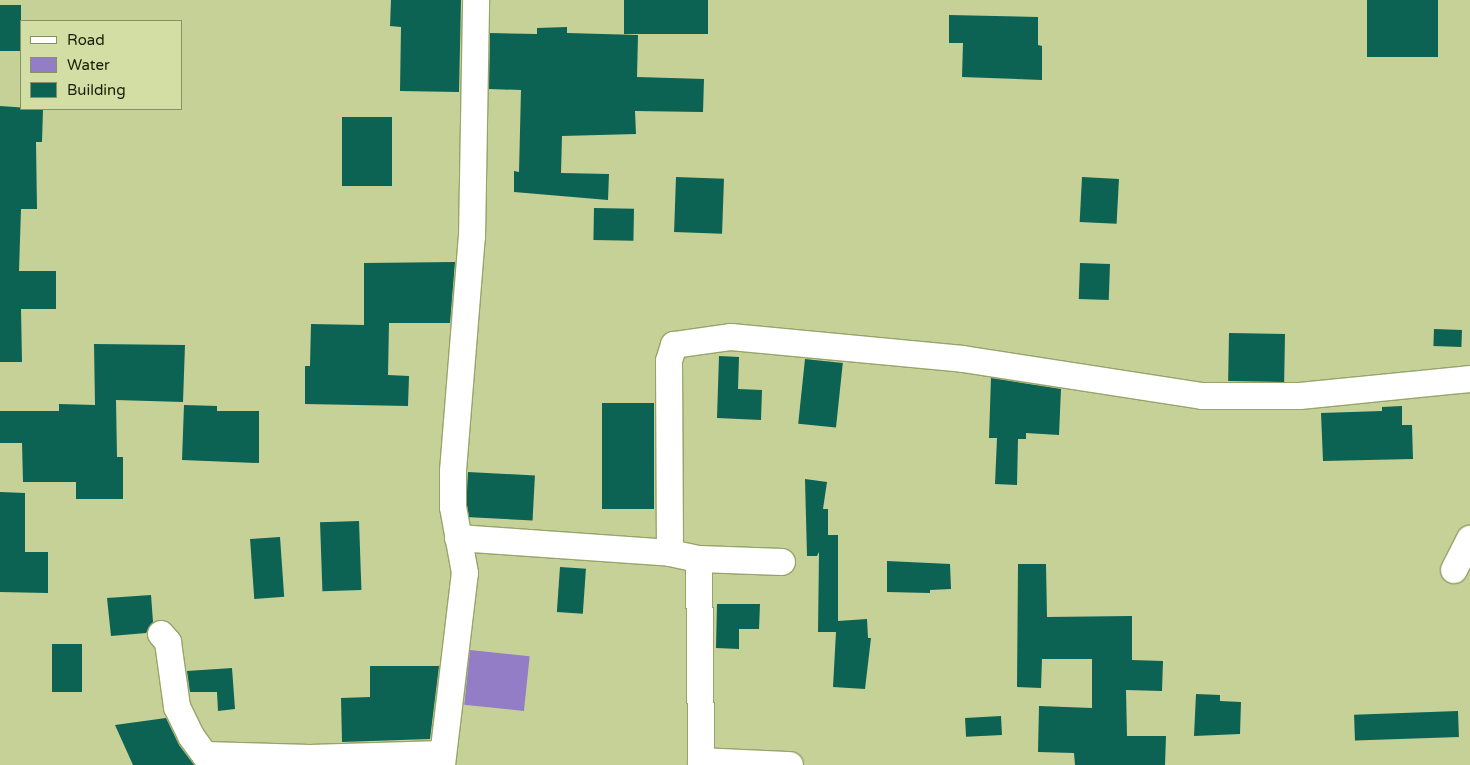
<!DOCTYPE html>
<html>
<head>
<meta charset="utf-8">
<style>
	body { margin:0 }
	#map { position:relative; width:1470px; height:765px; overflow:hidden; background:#c5d196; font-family:"Varela Round",sans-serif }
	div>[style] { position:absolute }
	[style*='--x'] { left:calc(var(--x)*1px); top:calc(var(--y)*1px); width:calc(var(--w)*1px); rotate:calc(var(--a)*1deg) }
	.water>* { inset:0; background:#937dc6; transform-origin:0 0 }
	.building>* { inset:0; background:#0c6253; transform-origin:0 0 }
	.roads { filter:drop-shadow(1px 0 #98a36a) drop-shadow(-1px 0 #98a36a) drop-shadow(0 1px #98a36a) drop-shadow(0 -1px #98a36a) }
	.minor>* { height:26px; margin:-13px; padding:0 13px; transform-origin:13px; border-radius:13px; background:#fff }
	span { translate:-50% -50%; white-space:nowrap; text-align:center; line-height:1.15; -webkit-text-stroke:5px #d2dea3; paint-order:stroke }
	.legend { position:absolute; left:20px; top:20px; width:162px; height:90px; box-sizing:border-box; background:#d2dea3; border:1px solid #889064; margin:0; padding:6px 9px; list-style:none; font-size:15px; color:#181b05 }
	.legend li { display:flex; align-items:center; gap:10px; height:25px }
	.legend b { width:25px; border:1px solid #889064 }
</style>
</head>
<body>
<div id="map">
	<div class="water">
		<i style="left:470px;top:650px;width:60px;height:55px;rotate:6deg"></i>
	</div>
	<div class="building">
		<i style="clip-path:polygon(391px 0,461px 0,459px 92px,400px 91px,401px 27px,390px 26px)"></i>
		<i style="left:624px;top:0;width:84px;height:34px"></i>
		<i style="left:1367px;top:0;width:71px;height:57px"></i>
		<i style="left:0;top:5px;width:21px;height:46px"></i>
		<i style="clip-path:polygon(949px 15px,1038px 17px,1038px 45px,1042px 46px,1042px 80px,962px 77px,963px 43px,949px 43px)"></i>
		<i style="clip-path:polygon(567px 27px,567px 33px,638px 35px,637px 77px,704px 79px,703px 112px,635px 111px,636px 134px,562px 136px,561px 173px,609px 174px,608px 200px,514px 192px,514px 171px,519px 172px,521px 90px,489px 89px,490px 33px,537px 34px,537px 28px)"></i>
		<i style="clip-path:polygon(0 106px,43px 109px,42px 142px,36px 142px,37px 209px,21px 209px,19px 271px,56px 271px,56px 309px,21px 309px,22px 362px,0 362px)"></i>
		<i style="left:342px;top:117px;width:50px;height:69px"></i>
		<i style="left:676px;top:177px;width:48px;height:55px;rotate:2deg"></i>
		<i style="left:1082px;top:177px;width:37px;height:45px;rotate:3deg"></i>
		<i style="left:594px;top:208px;width:40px;height:32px;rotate:1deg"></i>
		<i style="clip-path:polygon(455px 262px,450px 323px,389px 323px,388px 375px,409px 376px,408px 406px,305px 404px,305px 366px,310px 366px,311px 324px,364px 325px,364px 263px)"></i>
		<i style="left:1080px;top:263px;width:30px;height:36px;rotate:2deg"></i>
		<i style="left:1434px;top:329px;width:28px;height:17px;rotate:2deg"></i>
		<i style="left:1229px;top:333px;width:56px;height:48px;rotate:1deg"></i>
		<i style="clip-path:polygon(94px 344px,185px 345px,183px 402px,116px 400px,117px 457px,123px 457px,123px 499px,76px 499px,76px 482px,23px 482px,22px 443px,0 443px,0 411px,59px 411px,59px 404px,95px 405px)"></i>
		<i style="clip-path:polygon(719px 356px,739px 357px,738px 389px,762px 390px,761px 420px,717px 418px)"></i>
		<i style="left:805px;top:359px;width:38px;height:65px;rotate:6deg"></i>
		<i style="clip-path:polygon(991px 378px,1061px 389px,1059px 435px,1026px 433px,1026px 439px,1018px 439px,1017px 485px,995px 484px,997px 438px,989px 438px)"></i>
		<i style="left:602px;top:403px;width:52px;height:106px"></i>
		<i style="clip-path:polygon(184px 405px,217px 406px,217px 411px,259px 411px,259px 463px,182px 460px)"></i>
		<i style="clip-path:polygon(1402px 406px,1402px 425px,1412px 425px,1413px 459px,1323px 461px,1321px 413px,1382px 411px,1382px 407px)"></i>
		<i style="left:468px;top:472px;width:67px;height:45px;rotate:3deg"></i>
		<i style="clip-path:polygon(805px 479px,827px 482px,823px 509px,828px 509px,828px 535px,838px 535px,838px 621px,867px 619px,868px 638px,871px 638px,865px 689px,833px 687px,836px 632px,818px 632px,819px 552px,817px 556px,807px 556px)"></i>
		<i style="clip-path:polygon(0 492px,25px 493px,25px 552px,48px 552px,48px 593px,0 592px)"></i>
		<i style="left:359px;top:521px;width:69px;height:39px;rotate:88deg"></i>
		<i style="left:280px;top:537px;width:60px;height:30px;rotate:86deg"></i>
		<i style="clip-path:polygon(887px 561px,950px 564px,951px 589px,930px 590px,930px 593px,887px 592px)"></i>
		<i style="clip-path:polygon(1018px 564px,1046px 564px,1047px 617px,1132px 616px,1132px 660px,1163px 661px,1162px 691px,1126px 690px,1127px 736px,1166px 736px,1165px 765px,1075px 765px,1074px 753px,1038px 752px,1039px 706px,1092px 708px,1092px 659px,1042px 659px,1041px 688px,1017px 687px)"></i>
		<i style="left:560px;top:567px;width:26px;height:45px;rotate:4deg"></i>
		<i style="clip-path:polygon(151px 595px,153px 622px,146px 633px,111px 636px,107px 598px)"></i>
		<i style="clip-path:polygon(717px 604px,760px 604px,759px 629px,739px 629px,739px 649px,716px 648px)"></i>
		<i style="left:52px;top:644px;width:30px;height:48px"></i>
		<i style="clip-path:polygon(370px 666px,439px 666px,430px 739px,342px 742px,341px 698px,370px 697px)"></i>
		<i style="clip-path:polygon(232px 668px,235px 709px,218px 711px,217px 692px,190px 692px,187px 671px)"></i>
		<i style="clip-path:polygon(1196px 694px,1220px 695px,1220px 701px,1241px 702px,1240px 734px,1194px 736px)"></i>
		<i style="left:1458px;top:711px;width:26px;height:104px;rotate:88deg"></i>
		<i style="left:1001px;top:716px;width:19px;height:36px;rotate:87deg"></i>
		<i style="clip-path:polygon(166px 718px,179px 745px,194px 765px,133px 765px,115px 725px)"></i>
	</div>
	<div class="roads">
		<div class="minor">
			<i style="--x:458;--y:538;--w:213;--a:4"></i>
			<i style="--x:670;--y:553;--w:30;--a:12"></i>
			<i style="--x:699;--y:559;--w:83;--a:2.1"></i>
			<i style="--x:670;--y:553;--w:192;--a:-90.3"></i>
			<i style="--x:669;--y:361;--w:17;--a:-73"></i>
			<i style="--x:674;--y:345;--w:58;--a:-8"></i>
			<i style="--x:731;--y:337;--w:233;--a:5.4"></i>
			<i style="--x:963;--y:359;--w:242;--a:8.8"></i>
			<i style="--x:1202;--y:396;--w:98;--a:0"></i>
			<i style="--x:1300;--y:396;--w:171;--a:-5.7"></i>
			<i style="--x:699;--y:559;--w:206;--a:89.4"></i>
			<i style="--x:1454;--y:570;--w:35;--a:-63"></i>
			<i style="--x:161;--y:634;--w:11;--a:49"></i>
			<i style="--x:168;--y:642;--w:66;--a:82.1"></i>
			<i style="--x:177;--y:707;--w:32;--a:64"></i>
			<i style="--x:191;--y:736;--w:24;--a:54"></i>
			<i style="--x:205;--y:755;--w:105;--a:1.6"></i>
			<i style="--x:310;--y:758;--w:133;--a:-1.7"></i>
			<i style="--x:701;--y:761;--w:89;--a:2.6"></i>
			<i style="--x:442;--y:765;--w:193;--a:-83.2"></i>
			<i style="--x:465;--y:573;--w:67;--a:-100.3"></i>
			<i style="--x:453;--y:507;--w:36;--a:-90"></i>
			<i style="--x:453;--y:471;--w:235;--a:-85.4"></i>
			<i style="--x:472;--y:237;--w:237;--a:-89"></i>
		</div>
	</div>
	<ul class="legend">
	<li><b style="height:6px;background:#fff"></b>Road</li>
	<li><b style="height:14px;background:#937dc6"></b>Water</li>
	<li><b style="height:14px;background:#0c6253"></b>Building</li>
	</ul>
</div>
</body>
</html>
